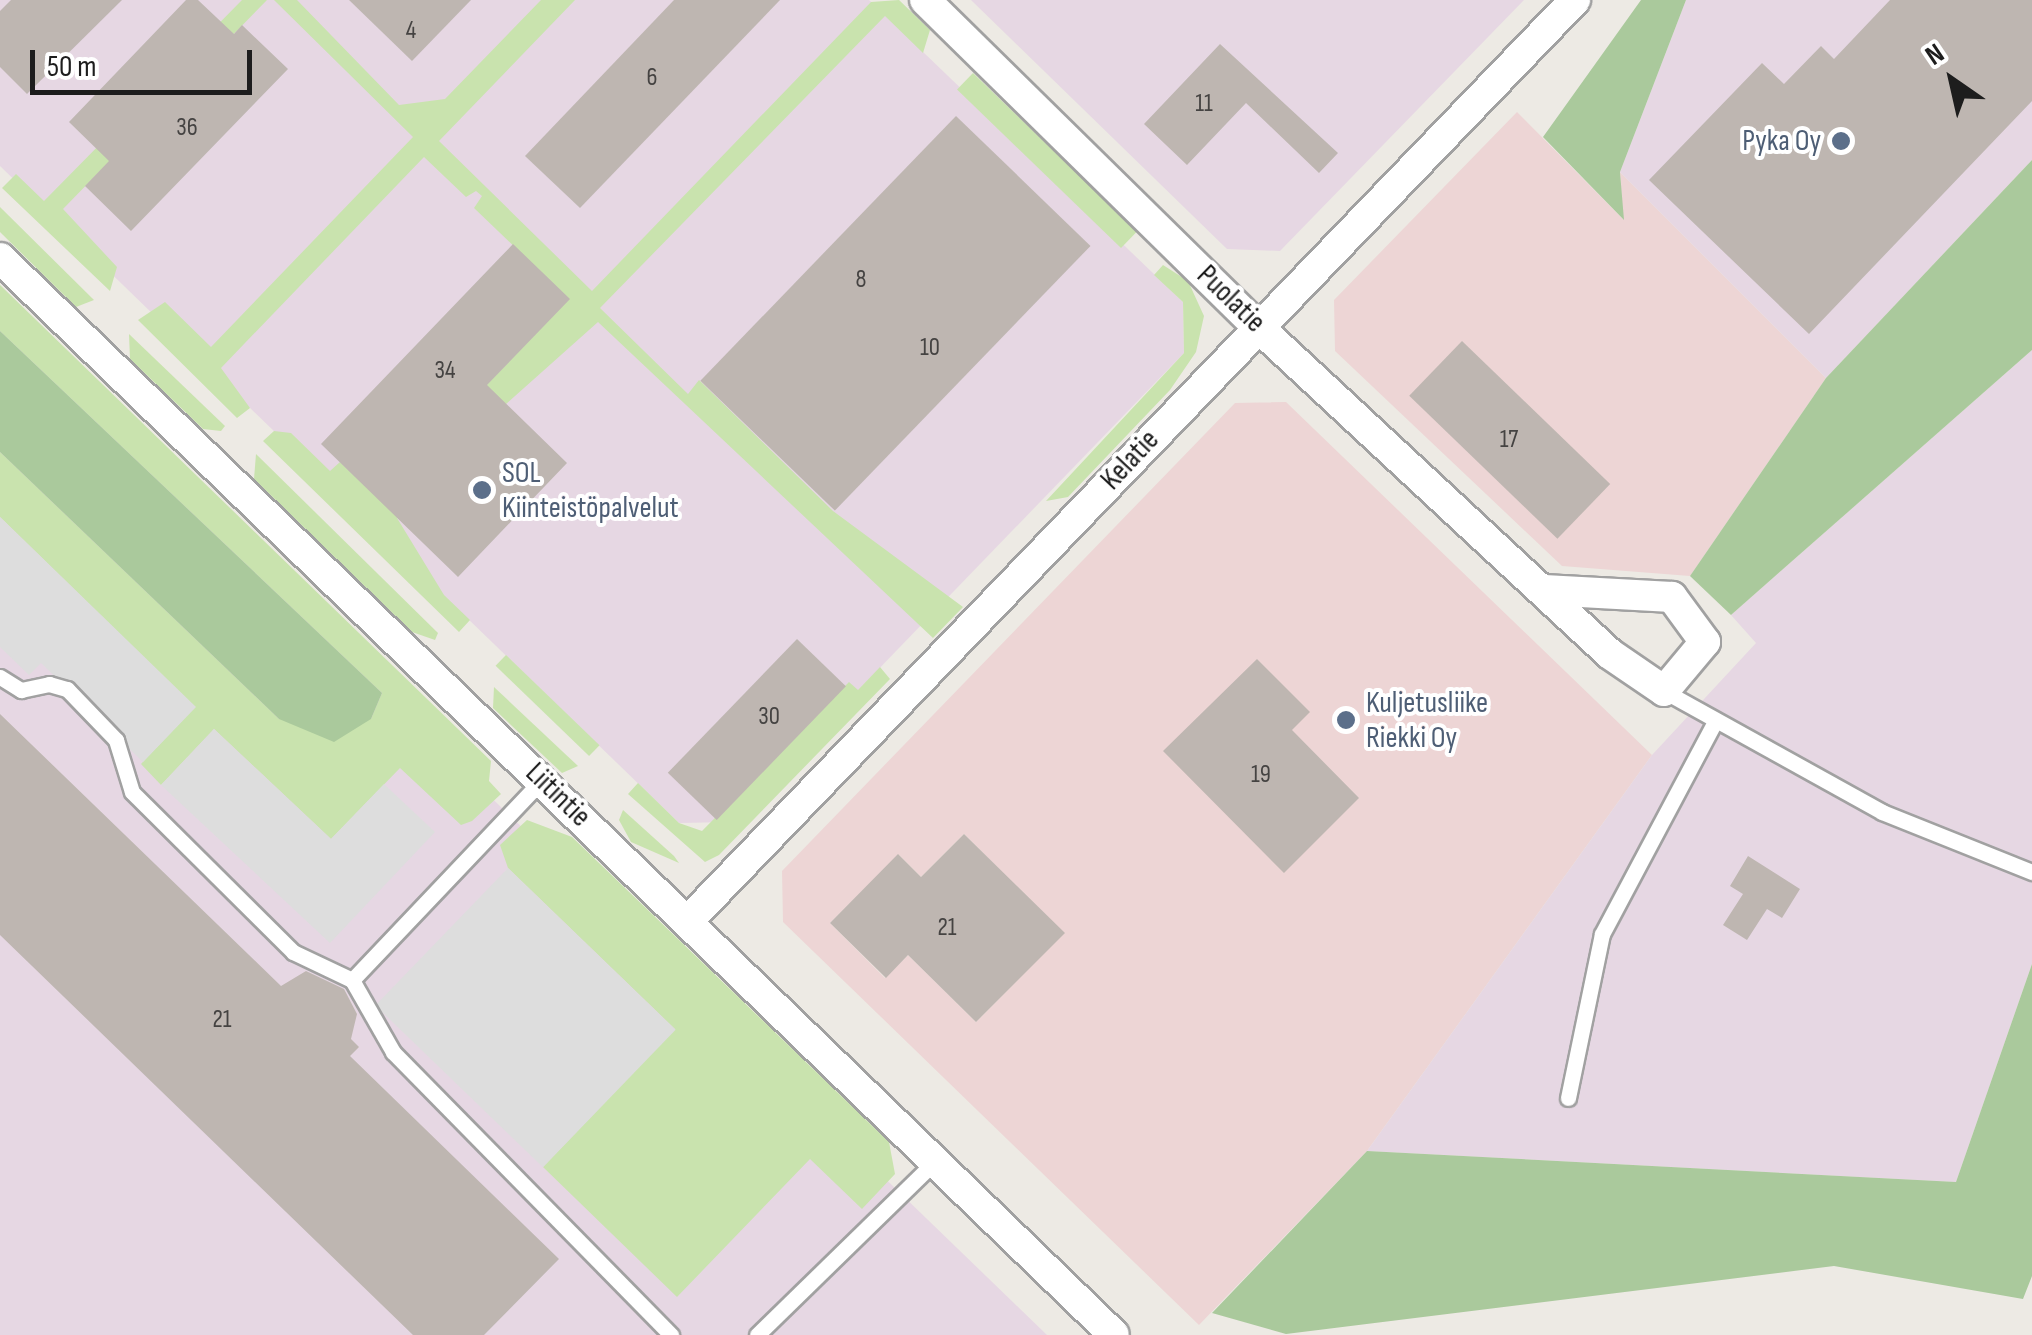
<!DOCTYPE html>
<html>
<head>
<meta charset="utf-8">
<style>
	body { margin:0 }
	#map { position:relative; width:2032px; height:1335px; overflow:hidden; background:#edeae4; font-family:"Sofia Sans Condensed",sans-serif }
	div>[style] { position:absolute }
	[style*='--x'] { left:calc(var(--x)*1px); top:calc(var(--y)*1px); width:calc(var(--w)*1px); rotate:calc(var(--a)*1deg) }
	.commercial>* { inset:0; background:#edd5d5 }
	.industrial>* { inset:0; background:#e6d7e3 }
	.grass>* { inset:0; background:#c9e3ae; transform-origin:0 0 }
	.forest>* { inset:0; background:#aac99c }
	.parking>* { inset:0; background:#ddd; transform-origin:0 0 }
	.building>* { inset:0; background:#beb6b1; transform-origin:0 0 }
	.roads { filter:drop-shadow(2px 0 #a1a1a1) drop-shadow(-2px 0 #a1a1a1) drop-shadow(0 2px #a1a1a1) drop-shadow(0 -2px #a1a1a1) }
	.lane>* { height:15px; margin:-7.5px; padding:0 7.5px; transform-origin:7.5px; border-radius:7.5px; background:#fff }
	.street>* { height:30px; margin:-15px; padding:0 15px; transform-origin:15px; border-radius:15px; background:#fff }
	.dots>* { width:28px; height:28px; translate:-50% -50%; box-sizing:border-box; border:5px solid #fff; border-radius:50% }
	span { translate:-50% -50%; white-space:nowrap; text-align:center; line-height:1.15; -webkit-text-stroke:8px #fff; paint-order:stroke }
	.number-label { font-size:25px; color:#454342 }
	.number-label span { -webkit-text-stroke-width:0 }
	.service-label { font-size:30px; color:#4e5e75 }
	.right { translate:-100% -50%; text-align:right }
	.left { translate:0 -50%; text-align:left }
	.street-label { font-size:30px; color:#1d1d1d }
	.north { position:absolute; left:1902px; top:30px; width:100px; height:100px; -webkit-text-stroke:8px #fff; paint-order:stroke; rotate:326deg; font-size:28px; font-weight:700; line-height:40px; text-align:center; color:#1d1d1d }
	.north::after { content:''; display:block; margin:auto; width:35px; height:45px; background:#1d1d1d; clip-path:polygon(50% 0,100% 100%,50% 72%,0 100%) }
	.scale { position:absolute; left:30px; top:50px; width:222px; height:45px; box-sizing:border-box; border:5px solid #1d1d1d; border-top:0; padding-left:12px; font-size:30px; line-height:35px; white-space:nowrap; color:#1d1d1d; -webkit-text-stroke:8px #fff; paint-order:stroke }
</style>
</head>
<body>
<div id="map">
	<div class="commercial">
		<i style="clip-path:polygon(1517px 112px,1623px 219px,1620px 172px,1826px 378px,1690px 576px,1562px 566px,1335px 351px,1334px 300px)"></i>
		<i style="clip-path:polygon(evenodd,1286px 402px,1652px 755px,1367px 1151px,1199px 1325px,783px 922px,782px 871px,1235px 403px,1286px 402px,964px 834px,1064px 933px,976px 1022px,908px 955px,885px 978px,830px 923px,899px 855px,921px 877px,964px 834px)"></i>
	</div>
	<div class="industrial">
		<i style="clip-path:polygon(0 0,869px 0,1183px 302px,1184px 353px,731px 822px,679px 823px,0 166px)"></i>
		<i style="clip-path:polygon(971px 0,1524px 0,1280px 251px,1227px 249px)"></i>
		<i style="clip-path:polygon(1686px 0,2032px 0,2032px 160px,1826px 378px,1620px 172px)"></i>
		<i style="clip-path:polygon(0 331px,383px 693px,1047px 1335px,0 1335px)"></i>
		<i style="clip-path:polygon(2032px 350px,2032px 964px,1956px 1182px,1367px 1151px,1652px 755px,1756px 643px,1731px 615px)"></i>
	</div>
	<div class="grass">
		<i style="clip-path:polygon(242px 0,267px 0,63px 209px,117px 267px,110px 291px,2px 188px,16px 174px,44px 201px)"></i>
		<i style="clip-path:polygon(274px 0,297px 0,399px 105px,445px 99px,541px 0,575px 0,439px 141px,592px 291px,871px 2px,899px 0,930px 30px,923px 53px,885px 16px,600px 308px,688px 394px,699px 380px,833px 511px,963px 607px,933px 638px,598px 322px,506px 404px,397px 518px,444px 595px,470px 620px,459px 632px,263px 441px,274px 431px,291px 433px,330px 471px,340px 462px,378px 498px,569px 299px,474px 208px,482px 196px,476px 191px,466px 197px,424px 157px,221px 368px,250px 408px,237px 418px,138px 320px,165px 302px,211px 347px,413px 137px)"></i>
		<i style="left:973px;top:73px;width:228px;height:23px;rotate:44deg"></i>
		<i style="clip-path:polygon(0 207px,94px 300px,76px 307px,0 232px)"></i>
		<i style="clip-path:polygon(1163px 265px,1188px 281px,1204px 316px,1196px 352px,1170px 390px,1068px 497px,1046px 501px,1184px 353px,1183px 302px,1154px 275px)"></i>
		<i style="clip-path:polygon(0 285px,491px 761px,489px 781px,501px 794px,472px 821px,461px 825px,400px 768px,331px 839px,214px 729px,161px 785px,141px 764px,195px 707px,0 517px,0 452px,279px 719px,371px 719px,382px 693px,0 331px)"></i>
		<i style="clip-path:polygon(129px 334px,225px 426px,221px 431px,203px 429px,130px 359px)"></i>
		<i style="clip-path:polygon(256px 454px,438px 633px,435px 640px,412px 632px,254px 479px)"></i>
		<i style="left:506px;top:655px;width:130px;height:15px;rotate:44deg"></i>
		<i style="clip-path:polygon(880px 667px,890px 679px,719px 855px,705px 862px,628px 794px,638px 783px,679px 823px,702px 831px,849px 682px,858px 690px)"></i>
		<i style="clip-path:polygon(494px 687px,578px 766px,562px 773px,493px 708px)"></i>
		<i style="clip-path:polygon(623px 810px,674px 856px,679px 863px,631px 842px,619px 820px)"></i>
		<i style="clip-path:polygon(527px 820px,572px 837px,889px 1142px,895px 1174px,862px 1209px,810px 1159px,677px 1297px,543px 1167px,675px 1029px,508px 868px,500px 845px)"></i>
	</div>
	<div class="forest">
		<i style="clip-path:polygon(1641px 0,1686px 0,1620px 172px,1624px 220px,1543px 137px)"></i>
		<i style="clip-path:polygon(2032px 160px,2032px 350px,1731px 615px,1690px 576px,1826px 378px)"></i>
		<i style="clip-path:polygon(0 331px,382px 693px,371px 719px,334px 742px,279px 719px,0 452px)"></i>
		<i style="clip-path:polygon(2032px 964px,2032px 1276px,2023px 1299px,1834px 1266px,1286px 1334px,1212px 1313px,1367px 1151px,1956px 1182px)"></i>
	</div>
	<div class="parking">
		<i style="clip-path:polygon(0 517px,196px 707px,143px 762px,41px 663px,29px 675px,0 647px)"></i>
		<i style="clip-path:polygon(214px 729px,331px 839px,384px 784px,435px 832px,330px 943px,161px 785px)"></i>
		<i style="left:508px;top:868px;width:233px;height:191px;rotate:44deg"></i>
	</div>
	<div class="building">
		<i style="clip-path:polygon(11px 0,122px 0,27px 94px,0 67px,0 11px)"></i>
		<i style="clip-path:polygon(186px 0,198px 0,234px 34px,242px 25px,288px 69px,131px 231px,85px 186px,109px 161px,69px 122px)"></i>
		<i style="clip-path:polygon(349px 0,471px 0,412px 61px)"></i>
		<i style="clip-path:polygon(674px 0,780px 0,580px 208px,525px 156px)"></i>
		<i style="clip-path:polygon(1890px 0,2032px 0,2032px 101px,1809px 334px,1649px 180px,1762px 63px,1784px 84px,1821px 46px,1834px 59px)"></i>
		<i style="clip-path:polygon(1220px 44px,1338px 153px,1319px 173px,1246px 103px,1187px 165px,1144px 124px)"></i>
		<i style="left:956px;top:116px;width:187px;height:368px;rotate:44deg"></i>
		<i style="clip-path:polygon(513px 244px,570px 299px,487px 385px,567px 463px,458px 577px,321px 444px)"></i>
		<i style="left:1462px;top:341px;width:206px;height:76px;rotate:44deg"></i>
		<i style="left:797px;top:639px;width:68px;height:186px;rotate:44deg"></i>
		<i style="clip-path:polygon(1257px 659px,1310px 712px,1292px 730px,1359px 798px,1284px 873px,1163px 751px)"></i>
		<i style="clip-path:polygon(0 714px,281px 986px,306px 971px,344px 989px,357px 1014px,351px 1039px,359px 1047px,350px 1056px,559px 1259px,484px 1335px,413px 1335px,0 935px)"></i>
		<i style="clip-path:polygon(964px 834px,1065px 933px,976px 1022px,908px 955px,886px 978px,830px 923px,898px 854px,921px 877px)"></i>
		<i style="clip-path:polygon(1748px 856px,1800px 889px,1782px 918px,1767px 909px,1747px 940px,1723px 925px,1743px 894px,1730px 886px)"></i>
	</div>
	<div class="roads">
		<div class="lane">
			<i style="--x:0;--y:677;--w:25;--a:32"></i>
			<i style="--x:21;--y:690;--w:29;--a:-12"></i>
			<i style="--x:49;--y:684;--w:19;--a:16"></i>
			<i style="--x:67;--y:689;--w:71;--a:46.1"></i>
			<i style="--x:116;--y:740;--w:54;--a:72.9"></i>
			<i style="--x:132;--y:792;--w:227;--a:44.8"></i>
			<i style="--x:293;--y:952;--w:65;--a:25.4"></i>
			<i style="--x:1664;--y:691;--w:249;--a:29"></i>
			<i style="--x:1882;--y:812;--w:162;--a:21.8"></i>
			<i style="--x:542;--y:780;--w:276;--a:133.5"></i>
			<i style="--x:352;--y:980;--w:83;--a:60.3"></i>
			<i style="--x:393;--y:1052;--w:397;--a:45.5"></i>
			<i style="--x:1568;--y:1098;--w:167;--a:-78.3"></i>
			<i style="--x:1602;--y:934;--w:242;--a:-62"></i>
			<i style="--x:757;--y:1335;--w:249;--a:-44.3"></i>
		</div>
		<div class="street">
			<i style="--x:925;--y:0;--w:464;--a:44.5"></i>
			<i style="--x:1256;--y:325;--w:483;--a:42.9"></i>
			<i style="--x:1610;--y:654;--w:65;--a:34.4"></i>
			<i style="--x:1664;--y:691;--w:64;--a:-50.1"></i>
			<i style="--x:1705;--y:642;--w:56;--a:-126.3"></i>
			<i style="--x:1672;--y:597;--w:128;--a:-176.9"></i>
			<i style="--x:0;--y:258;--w:1549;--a:44.03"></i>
			<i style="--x:688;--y:921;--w:1279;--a:-46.08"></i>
		</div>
	</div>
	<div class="dots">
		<i style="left:1841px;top:141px;background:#5c6f8a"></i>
		<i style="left:482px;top:490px;background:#5c6f8a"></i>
		<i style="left:1346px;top:720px;background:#5c6f8a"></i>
	</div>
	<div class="number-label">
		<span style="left:411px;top:31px">4</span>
		<span style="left:652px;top:78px">6</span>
		<span style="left:1204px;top:104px">11</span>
		<span style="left:187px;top:128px">36</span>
		<span style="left:861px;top:280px">8</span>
		<span style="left:930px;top:348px">10</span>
		<span style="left:445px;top:371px">34</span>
		<span style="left:1509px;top:440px">17</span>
		<span style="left:769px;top:717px">30</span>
		<span style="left:1261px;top:775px">19</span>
		<span style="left:947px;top:928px">21</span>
		<span style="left:222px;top:1020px">21</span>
	</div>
	<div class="service-label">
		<span class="right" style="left:1821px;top:141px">Pyka Oy</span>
		<span class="left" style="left:502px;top:490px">SOL<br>Kiinteistöpalvelut</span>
		<span class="left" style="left:1366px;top:720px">Kuljetusliike<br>Riekki Oy</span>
	</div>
	<div class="street-label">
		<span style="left:1231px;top:299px;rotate:44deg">Puolatie</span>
		<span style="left:1130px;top:460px;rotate:-47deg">Kelatie</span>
		<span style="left:558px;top:795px;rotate:44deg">Liitintie</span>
	</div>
	<div class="north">N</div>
	<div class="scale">50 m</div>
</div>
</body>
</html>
